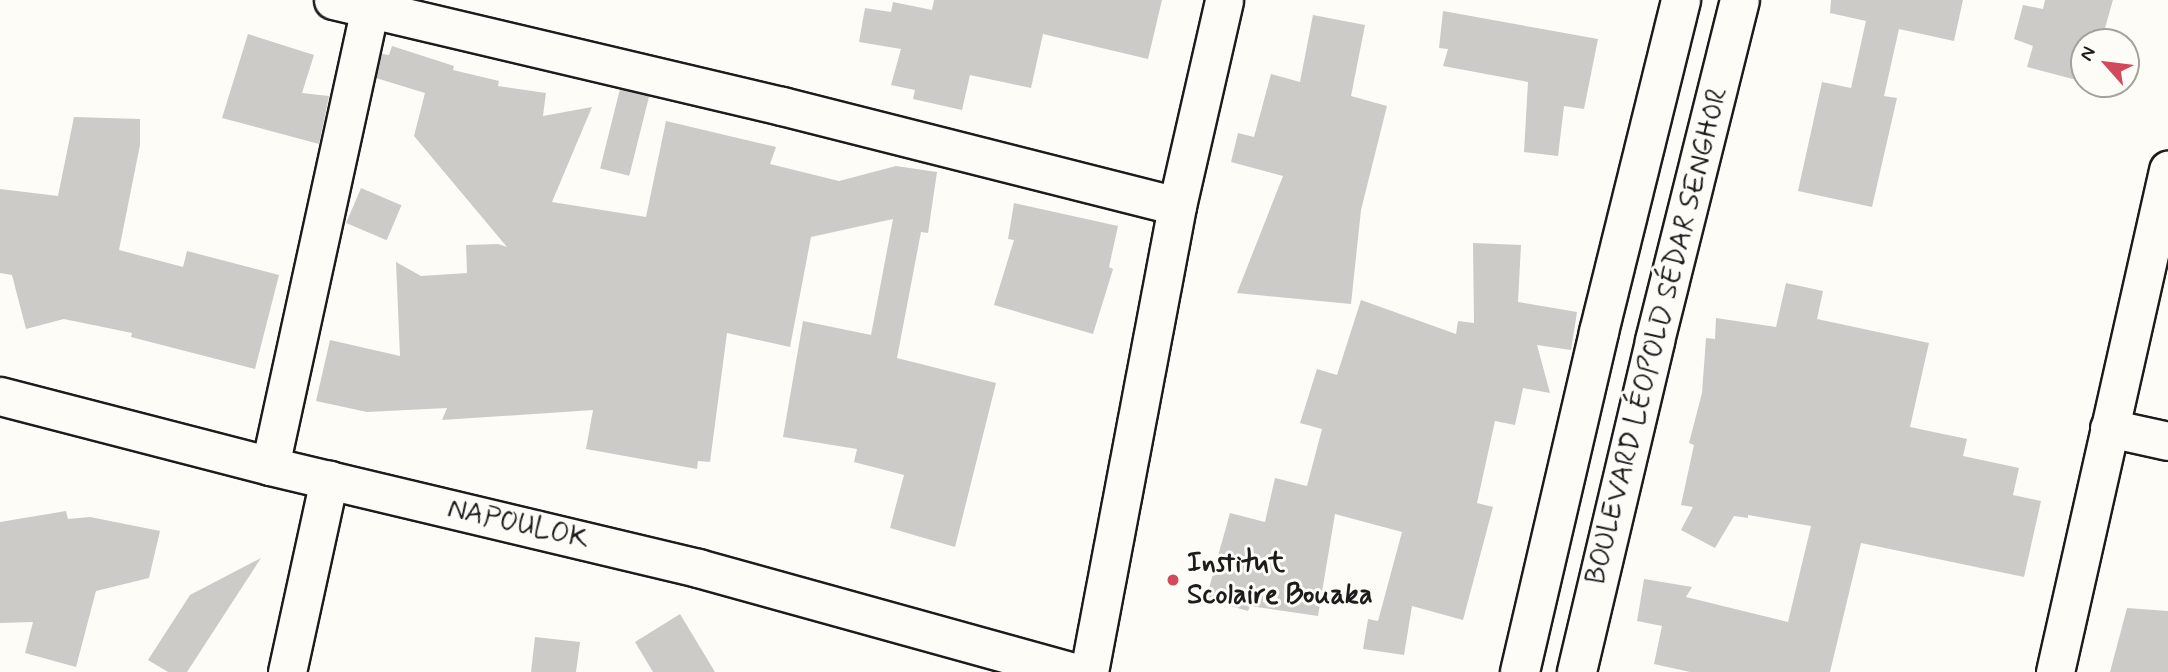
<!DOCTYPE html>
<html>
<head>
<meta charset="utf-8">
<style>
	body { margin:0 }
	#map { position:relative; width:2168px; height:672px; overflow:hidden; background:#fdfcf7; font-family:Mynerve,sans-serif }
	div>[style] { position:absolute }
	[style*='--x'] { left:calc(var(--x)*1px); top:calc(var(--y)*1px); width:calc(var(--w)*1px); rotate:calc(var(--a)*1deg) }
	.building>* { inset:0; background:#cccbc8; transform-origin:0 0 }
	.roads { filter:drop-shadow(2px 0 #1c1c1c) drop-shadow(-2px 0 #1c1c1c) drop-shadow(0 2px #1c1c1c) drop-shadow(0 -2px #1c1c1c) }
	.minor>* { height:37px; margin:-18.5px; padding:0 18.5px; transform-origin:18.5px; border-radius:18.5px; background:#fdfcf7 }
	.secondary>* { height:38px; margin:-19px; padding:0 19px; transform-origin:19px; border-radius:19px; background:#fdfcf7 }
	.dots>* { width:19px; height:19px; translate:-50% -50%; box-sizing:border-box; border:4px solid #fdfcf7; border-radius:50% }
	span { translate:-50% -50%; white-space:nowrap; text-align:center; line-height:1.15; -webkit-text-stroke:6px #fdfcf7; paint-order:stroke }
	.street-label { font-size:28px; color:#1c1c1c }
	.poi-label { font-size:28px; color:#1c1c1c; font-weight:700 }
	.left { translate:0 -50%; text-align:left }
	.north { position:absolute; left:2070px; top:28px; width:70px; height:70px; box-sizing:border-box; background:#fdfcf7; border:2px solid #a3a29f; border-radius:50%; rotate:298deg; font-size:19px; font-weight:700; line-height:28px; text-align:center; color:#1c1c1c }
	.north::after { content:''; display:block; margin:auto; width:24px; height:32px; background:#d1495b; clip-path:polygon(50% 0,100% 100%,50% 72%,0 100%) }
</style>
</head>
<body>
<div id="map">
	<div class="building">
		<i style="clip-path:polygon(934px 0,1162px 0,1148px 59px,1043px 34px,1031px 88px,970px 75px,962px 110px,913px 99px,915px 90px,891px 85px,901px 49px,859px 42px,865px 8px,891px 12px,893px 2px,932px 10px)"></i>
		<i style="clip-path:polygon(1831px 0,1963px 0,1954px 41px,1899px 29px,1884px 96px,1897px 98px,1872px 207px,1798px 191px,1822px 82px,1851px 88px,1866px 21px,1830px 13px)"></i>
		<i style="clip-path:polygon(2045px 0,2113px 0,2101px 42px,2084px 42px,2084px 82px,2027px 67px,2033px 46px,2014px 39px,2023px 5px,2043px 9px)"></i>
		<i style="clip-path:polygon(1443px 11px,1598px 39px,1584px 109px,1564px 106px,1558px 156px,1524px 152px,1528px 82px,1443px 66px,1448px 49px,1439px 48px)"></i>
		<i style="clip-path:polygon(1313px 15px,1365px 25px,1351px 96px,1387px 106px,1361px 210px,1351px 304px,1237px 293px,1283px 176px,1231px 162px,1238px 133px,1254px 137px,1271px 74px,1300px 82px)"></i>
		<i style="clip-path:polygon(248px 34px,314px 55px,302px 93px,329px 96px,319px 144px,222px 118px)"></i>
		<i style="clip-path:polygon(392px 46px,454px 66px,453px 70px,499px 81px,498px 86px,546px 93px,543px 116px,592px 107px,552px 202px,646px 217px,666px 121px,776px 147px,770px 164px,839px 181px,896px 166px,937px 172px,928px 233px,921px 232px,897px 358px,996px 383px,955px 547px,890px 528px,904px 475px,854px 462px,857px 449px,783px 437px,803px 321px,871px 335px,893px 219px,811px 237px,790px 347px,727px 333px,710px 462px,698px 461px,697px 469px,586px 449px,593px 410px,442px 420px,447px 408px,367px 412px,316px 401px,330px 340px,400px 356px,396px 262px,421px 276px,467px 273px,466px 245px,498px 244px,507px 247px,414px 136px,425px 93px,376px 78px,382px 54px,389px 55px)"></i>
		<i style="left:620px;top:89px;width:30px;height:82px;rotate:14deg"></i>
		<i style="clip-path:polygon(74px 117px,140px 119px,140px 145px,119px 250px,183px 267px,187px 251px,279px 275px,255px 369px,131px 337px,132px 333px,64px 319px,26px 329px,12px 275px,0 273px,0 189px,58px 196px)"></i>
		<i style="left:361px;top:188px;width:44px;height:38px;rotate:23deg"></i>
		<i style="clip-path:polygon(1014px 203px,1118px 226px,1109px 267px,1113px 269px,1093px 334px,994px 305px,1014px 240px,1008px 239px)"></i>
		<i style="clip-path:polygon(1473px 243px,1521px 245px,1518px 302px,1577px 312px,1571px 350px,1537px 345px,1550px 393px,1523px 388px,1515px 425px,1495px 421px,1477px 503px,1493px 507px,1463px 620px,1412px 606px,1404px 655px,1363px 649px,1368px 619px,1378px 621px,1402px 532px,1335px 514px,1318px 616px,1250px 606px,1248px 611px,1206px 599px,1230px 513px,1265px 522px,1275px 478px,1307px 486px,1322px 429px,1300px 423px,1317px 369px,1337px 375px,1361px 300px,1456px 334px,1458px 321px,1474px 323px)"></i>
		<i style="clip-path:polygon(1786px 283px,1823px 291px,1817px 319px,1929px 343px,1910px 427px,1967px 439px,1963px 456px,2019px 468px,2013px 495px,2041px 501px,2024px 577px,1861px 543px,1830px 672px,1690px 672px,1654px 664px,1662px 626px,1637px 621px,1644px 579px,1692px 587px,1686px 597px,1788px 622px,1811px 526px,1748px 515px,1748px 518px,1734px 516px,1715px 548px,1681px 530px,1693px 507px,1681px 505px,1694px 445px,1689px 443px,1702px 393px,1706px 338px,1715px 339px,1716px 318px,1776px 327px)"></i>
		<i style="clip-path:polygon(66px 511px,68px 519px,90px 517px,160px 531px,149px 578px,96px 591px,76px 667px,25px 653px,33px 622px,0 623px,0 522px)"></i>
		<i style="clip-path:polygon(261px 558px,187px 672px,168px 672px,148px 660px,190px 595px)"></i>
		<i style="clip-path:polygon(2127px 608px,2168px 611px,2168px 672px,2110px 672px)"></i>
		<i style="clip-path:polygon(680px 614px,715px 672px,653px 672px,635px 642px)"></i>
		<i style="clip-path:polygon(535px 637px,580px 642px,576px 672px,531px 672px)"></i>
	</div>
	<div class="roads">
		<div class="minor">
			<i style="--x:333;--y:0;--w:461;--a:13.3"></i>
			<i style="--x:782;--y:106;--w:407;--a:14.2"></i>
			<i style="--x:0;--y:396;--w:279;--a:14.5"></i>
			<i style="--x:270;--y:466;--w:440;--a:13.4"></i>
			<i style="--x:698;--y:568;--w:389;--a:15.5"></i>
			<i style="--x:2109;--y:428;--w:60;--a:12.4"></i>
			<i style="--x:270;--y:466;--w:468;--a:-77.7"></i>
			<i style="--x:287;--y:672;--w:197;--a:-77.7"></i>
			<i style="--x:1089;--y:672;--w:474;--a:-79.3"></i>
			<i style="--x:1177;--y:206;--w:211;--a:-77.1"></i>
			<i style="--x:2055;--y:672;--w:515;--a:-77.31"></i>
		</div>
		<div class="secondary">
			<i style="--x:1520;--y:672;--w:349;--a:-76.9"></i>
			<i style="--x:1599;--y:332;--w:342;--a:-76.1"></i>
			<i style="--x:1577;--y:672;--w:340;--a:-76.7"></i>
			<i style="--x:1655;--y:341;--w:351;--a:-76"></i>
		</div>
	</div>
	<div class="dots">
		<i style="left:1173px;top:580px;background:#d1495b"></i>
	</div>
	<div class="street-label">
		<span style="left:1658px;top:336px;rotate:-76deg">BOULEVARD LÉOPOLD SÉDAR SENGHOR</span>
		<span style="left:518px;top:525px;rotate:13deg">NAPOULOK</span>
	</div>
	<div class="poi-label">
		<span class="left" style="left:1187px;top:580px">Institut<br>Scolaire Bouaka</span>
	</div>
	<div class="north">N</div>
</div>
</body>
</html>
